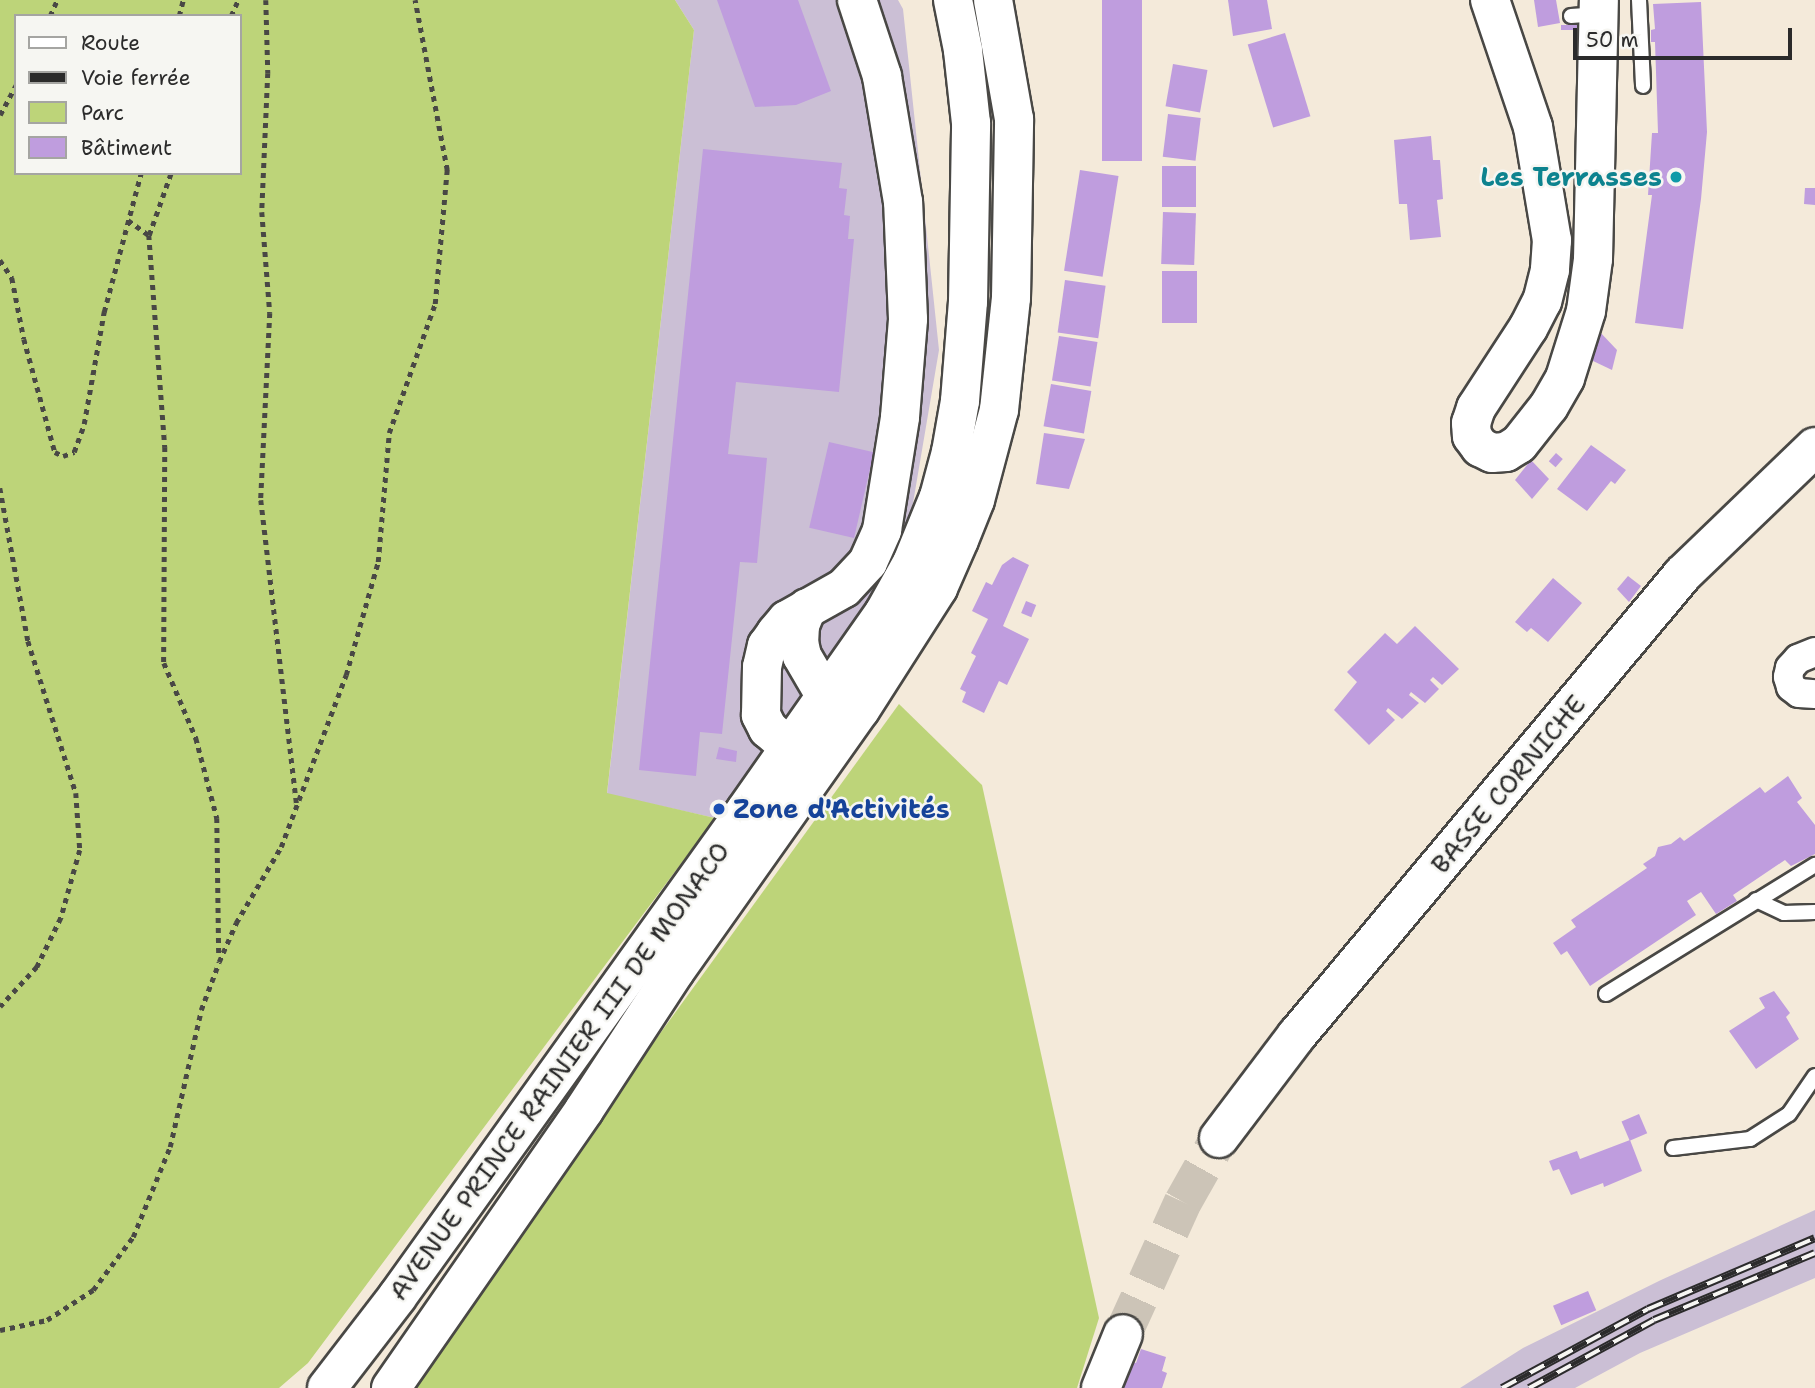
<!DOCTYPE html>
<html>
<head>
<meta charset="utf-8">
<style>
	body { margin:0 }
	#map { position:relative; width:1815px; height:1388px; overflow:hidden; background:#f4eada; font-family:"Shantell Sans",sans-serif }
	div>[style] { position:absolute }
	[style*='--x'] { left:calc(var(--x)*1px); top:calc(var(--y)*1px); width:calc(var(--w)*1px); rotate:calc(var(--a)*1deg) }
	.industrial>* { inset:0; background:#cbbfd5 }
	.green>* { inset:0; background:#bdd479 }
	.building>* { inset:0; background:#bf9dde; transform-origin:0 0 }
	.secondary-tunnel>* { height:38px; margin-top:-19px; transform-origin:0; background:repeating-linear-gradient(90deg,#ccc4b7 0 38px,transparent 0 57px) }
	.path>* { height:4.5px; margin-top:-2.25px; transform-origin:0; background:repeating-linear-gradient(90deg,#494845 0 5px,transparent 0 10px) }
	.roads { filter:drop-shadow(2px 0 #494845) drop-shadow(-2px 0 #494845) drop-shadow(0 2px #494845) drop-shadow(0 -2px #494845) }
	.lane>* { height:14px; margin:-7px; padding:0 7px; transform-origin:7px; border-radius:7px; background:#fff }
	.street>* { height:28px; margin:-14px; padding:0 14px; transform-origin:14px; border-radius:14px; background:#fff }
	.secondary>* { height:38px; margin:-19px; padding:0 19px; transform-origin:19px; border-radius:19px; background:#fff }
	.primary>* { height:38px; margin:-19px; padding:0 19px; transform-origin:19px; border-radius:19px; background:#fff }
	.rail>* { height:8px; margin-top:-4px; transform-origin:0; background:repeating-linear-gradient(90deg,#f6f6f2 0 16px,#2b2b2b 0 32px); box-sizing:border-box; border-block:2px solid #2b2b2b }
	.dots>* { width:19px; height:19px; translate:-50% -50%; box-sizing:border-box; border:4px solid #f6f6f2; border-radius:50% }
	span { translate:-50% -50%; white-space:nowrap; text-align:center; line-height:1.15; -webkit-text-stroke:5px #f6f6f2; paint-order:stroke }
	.culture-label { font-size:26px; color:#0d838f; font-weight:700 }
	.right { translate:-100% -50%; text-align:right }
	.street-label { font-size:26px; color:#2b2b2b }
	.transit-label { font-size:26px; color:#164399; font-weight:700 }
	.left { translate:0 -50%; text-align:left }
	.legend { position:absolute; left:14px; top:14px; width:228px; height:161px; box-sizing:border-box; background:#f6f6f2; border:2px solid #a5a5a2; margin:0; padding:9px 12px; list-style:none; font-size:21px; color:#2b2b2b }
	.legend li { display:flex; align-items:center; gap:14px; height:35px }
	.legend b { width:35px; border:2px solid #a5a5a2 }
	.scale { position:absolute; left:1573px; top:28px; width:219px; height:32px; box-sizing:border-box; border:4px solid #2b2b2b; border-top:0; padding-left:9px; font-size:21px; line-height:24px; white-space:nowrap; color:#2b2b2b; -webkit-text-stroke:5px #f6f6f2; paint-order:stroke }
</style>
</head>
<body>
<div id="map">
	<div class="industrial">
		<i style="clip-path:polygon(675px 0,898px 0,903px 9px,939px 350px,903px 562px,715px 818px,607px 794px,694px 30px)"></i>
		<i style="clip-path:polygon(1815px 1210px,1815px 1278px,1640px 1353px,1575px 1388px,1460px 1388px,1523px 1348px,1661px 1280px)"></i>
	</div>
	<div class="green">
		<i style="clip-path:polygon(evenodd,0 0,675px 0,694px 30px,607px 793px,715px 818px,308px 1363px,279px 1388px,0 1388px,0 0,16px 16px,240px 16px,240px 173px,16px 173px,16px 16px)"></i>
		<i style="clip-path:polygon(899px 704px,982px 785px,1099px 1318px,1077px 1388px,403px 1388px)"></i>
	</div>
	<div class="building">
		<i style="clip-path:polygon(717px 0,798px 0,831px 91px,796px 105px,755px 107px)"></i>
		<i style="left:1102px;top:0;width:40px;height:161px"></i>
		<i style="clip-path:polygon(1228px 0,1267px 0,1272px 29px,1233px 36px)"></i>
		<i style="clip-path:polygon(1534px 0,1556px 0,1560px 23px,1538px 27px)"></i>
		<i style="clip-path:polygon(1701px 2px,1707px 132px,1701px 199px,1683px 329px,1635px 323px,1652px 195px,1648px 195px,1652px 133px,1658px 133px,1655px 42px,1651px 42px,1651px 30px,1655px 29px,1653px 4px)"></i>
		<i style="left:1581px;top:25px;width:5px;height:20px;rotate:90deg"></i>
		<i style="left:1285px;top:33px;width:87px;height:39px;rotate:73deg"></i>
		<i style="left:1173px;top:64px;width:35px;height:43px;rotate:10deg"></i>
		<i style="left:1168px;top:114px;width:33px;height:43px;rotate:7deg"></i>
		<i style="clip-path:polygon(1431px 136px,1433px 160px,1440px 160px,1443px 199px,1437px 200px,1441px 237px,1410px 240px,1407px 204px,1399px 204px,1394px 140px)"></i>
		<i style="clip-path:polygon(703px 149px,842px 163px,839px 188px,847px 189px,844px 215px,850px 216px,848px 239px,854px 239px,839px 392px,736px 382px,728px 454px,767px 458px,757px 563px,740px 562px,722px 734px,700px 732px,696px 776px,639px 770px)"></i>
		<i style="left:1162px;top:166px;width:34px;height:41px"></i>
		<i style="left:1080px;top:170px;width:39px;height:102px;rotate:9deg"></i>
		<i style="clip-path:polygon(1805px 188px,1815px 188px,1815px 205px,1804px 204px)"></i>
		<i style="left:1163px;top:212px;width:33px;height:52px;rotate:2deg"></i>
		<i style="left:1162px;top:271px;width:35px;height:52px"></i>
		<i style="left:1065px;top:280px;width:41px;height:53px;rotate:8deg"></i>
		<i style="clip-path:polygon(1598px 330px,1617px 350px,1612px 370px,1591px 360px)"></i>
		<i style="left:1059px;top:336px;width:39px;height:45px;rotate:9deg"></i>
		<i style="left:1051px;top:384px;width:41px;height:43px;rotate:10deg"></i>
		<i style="clip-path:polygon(1044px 433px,1085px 439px,1069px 489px,1036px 484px)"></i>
		<i style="left:829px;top:442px;width:46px;height:88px;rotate:13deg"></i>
		<i style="clip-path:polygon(1591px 445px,1626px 470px,1615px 484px,1611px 481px,1587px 511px,1557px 489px)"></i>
		<i style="left:1556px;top:453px;width:9px;height:11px;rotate:41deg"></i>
		<i style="clip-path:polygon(1531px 460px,1549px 479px,1532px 499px,1515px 480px)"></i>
		<i style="clip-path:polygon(1013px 557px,1029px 565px,1003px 626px,1029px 639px,1007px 685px,999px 681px,984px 713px,962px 702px,966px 692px,960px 689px,976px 656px,971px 653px,988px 619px,972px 611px,986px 582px,992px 585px,1002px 565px)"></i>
		<i style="clip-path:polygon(1628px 576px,1641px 586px,1629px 602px,1617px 589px)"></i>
		<i style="clip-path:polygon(1553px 578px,1582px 603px,1548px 642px,1531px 628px,1527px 632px,1515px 622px)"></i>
		<i style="left:1026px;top:601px;width:11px;height:13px;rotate:22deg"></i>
		<i style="clip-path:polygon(1415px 626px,1459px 669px,1442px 685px,1433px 677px,1430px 680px,1439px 689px,1425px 703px,1411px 692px,1409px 695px,1419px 703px,1402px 719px,1388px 708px,1386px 711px,1395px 720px,1369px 745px,1334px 710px,1357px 682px,1347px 672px,1385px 633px,1397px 644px)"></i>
		<i style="clip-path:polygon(719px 747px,737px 751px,736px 762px,716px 759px)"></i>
		<i style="clip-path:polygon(1788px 776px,1802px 798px,1797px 802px,1815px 825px,1815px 854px,1791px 866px,1785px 860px,1733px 895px,1737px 901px,1716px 914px,1701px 892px,1687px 901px,1696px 915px,1590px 986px,1567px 951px,1561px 955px,1553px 943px,1576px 927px,1571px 920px,1647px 868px,1643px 864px,1655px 856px,1658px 847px,1671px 844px,1680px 837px,1684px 841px,1760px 787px,1765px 793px)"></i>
		<i style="clip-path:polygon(1774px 991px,1790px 1013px,1786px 1017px,1799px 1039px,1756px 1069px,1729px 1031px,1765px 1008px,1759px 998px)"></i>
		<i style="left:1639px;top:1114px;width:21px;height:19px;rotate:67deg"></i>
		<i style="clip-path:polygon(1630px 1140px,1642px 1171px,1604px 1187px,1603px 1183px,1571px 1195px,1559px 1169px,1553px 1171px,1549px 1161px,1577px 1151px,1580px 1159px)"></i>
		<i style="left:1588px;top:1291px;width:21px;height:38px;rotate:67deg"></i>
		<i style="clip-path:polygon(1141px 1349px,1166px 1357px,1162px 1371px,1167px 1373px,1162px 1388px,1121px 1388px,1129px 1361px,1136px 1363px)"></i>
	</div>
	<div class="secondary-tunnel">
		<i style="--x:1123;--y:1334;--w:145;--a:-65.6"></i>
		<i style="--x:1183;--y:1202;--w:73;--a:-60.6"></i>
	</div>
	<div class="path">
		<i style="--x:266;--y:0;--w:73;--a:88.4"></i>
		<i style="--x:268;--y:73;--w:139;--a:92.5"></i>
		<i style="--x:262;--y:212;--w:101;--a:85.5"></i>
		<i style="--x:270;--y:313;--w:187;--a:92.8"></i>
		<i style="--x:261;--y:500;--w:307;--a:83.3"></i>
		<i style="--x:50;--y:16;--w:17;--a:-66"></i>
		<i style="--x:179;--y:16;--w:16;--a:-76"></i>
		<i style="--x:231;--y:16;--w:17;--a:-66"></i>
		<i style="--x:0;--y:115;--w:34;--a:-62"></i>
		<i style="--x:128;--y:220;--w:26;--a:36"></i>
		<i style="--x:149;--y:235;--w:213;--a:85.7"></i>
		<i style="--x:165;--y:447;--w:216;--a:90.3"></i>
		<i style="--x:164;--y:663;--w:82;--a:66.9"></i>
		<i style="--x:196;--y:738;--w:83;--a:75.3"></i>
		<i style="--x:217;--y:818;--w:139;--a:89.2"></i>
		<i style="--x:149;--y:235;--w:66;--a:-70.5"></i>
		<i style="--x:0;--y:260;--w:22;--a:56"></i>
		<i style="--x:12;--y:278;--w:62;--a:78.9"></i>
		<i style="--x:24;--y:339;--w:117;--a:74.7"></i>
		<i style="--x:55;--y:452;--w:9;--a:27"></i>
		<i style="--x:63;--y:456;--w:12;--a:-20"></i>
		<i style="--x:74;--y:452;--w:30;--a:-70"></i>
		<i style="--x:84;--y:424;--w:114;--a:-79.9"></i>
		<i style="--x:104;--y:312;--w:144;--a:-75.1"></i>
		<i style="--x:0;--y:488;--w:156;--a:79.6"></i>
		<i style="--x:28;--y:641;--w:159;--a:72.5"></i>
		<i style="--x:76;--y:793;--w:57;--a:86"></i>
		<i style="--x:80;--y:850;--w:71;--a:105.6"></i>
		<i style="--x:61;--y:918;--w:55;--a:116.1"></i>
		<i style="--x:37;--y:967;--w:54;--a:132.8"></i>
		<i style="--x:0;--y:1330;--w:48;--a:-12"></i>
		<i style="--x:47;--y:1320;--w:55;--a:-33.1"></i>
		<i style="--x:93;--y:1290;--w:66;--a:-53"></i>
		<i style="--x:133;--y:1237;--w:97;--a:-67.7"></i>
		<i style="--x:170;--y:1147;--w:140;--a:-77.2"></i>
		<i style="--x:201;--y:1010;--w:51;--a:-69.4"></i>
		<i style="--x:219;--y:962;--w:43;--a:-66.4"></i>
		<i style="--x:236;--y:923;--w:88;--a:-59.4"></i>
		<i style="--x:281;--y:847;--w:184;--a:-69.3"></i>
		<i style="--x:346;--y:675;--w:117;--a:-74.2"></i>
		<i style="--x:378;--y:562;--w:129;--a:-85.1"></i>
		<i style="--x:389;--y:433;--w:137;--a:-70.4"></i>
		<i style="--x:435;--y:304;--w:135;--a:-84.9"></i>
		<i style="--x:447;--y:170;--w:173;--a:-100.7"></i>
	</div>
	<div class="roads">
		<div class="lane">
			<i style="--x:1639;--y:0;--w:86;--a:87.3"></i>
			<i style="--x:1571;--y:16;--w:27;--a:-4"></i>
			<i style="--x:1756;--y:900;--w:31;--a:25"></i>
			<i style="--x:1784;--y:913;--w:31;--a:-2"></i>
			<i style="--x:1606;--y:994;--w:246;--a:-31.7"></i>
			<i style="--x:1673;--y:1148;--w:78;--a:-6.7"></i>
			<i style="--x:1750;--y:1139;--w:46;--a:-32.7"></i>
			<i style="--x:1789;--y:1114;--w:46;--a:-55.6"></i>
		</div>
		<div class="street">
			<i style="--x:1815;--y:652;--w:18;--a:158"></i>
			<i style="--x:1798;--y:659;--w:12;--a:132"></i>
			<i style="--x:1790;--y:668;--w:9;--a:103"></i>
			<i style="--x:1788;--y:677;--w:10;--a:73"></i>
			<i style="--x:1791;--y:687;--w:10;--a:37"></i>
			<i style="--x:1799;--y:693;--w:16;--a:4"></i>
		</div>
		<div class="secondary">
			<i style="--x:1490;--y:0;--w:134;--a:71.3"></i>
			<i style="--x:1533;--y:127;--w:115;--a:80.5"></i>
			<i style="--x:1552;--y:240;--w:30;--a:94"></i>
			<i style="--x:1550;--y:270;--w:32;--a:104"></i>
			<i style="--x:1542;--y:301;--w:30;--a:117"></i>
			<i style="--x:1528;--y:328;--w:95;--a:123"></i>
			<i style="--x:1476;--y:408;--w:16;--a:108"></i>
			<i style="--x:1471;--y:423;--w:13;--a:86"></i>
			<i style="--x:1472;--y:436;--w:14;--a:54"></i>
			<i style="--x:1480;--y:447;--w:13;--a:27"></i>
			<i style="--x:1492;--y:453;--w:14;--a:-4"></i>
			<i style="--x:1506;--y:452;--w:15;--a:-32"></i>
			<i style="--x:1519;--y:444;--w:48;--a:-51.7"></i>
			<i style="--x:1549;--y:406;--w:32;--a:-60"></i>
			<i style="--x:1565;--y:378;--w:70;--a:-72.6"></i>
			<i style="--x:1586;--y:311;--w:52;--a:-82.3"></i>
			<i style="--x:1593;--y:259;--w:259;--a:-88.7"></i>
			<i style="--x:807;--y:608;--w:18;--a:112"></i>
			<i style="--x:800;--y:625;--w:17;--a:93"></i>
			<i style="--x:799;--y:642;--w:14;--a:78"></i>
			<i style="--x:802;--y:656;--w:48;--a:59.7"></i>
			<i style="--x:826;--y:697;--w:31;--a:101"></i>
			<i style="--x:820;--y:734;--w:34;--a:157"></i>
			<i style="--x:789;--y:747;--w:28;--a:-139"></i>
			<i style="--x:768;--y:729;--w:16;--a:-117"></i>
			<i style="--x:761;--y:715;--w:48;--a:-88.8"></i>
			<i style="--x:762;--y:667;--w:22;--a:-77"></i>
			<i style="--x:767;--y:646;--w:16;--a:-55"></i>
			<i style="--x:776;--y:633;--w:17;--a:-50"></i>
			<i style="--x:787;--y:620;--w:65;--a:-29.3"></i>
			<i style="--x:844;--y:588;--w:35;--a:-47"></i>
			<i style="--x:868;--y:562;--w:35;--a:-66"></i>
			<i style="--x:882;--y:530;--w:114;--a:-80.9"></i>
			<i style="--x:900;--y:417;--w:98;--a:-85.3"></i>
			<i style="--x:908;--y:319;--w:117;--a:-92.4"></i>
			<i style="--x:903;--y:202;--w:128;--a:-99.5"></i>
			<i style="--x:882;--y:76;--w:80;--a:-108.2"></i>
			<i style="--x:1219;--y:1138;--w:129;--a:-52.9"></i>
			<i style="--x:1297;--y:1035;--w:601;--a:-50.06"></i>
			<i style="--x:1683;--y:574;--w:183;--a:-43.9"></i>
			<i style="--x:1101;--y:1388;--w:58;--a:-67.8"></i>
		</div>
		<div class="primary">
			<i style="--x:327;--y:1388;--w:115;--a:-52.4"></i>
			<i style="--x:397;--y:1297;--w:599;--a:-54.37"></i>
			<i style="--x:746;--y:810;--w:241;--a:-55"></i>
			<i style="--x:884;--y:613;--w:57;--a:-60.8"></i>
			<i style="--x:912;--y:563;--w:71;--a:-67.8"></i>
			<i style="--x:939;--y:497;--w:47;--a:-75.1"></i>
			<i style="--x:951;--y:452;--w:52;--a:-80"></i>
			<i style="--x:960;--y:401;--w:99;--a:-85.4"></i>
			<i style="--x:968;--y:302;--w:179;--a:-89"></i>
			<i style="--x:971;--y:123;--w:73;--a:-96.3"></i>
			<i style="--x:963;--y:50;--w:51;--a:-101.3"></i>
			<i style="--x:391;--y:1388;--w:338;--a:-55.2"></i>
			<i style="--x:584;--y:1110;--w:166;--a:-56.8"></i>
			<i style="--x:675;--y:971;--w:320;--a:-54.7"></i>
			<i style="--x:860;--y:710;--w:145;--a:-57.4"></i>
			<i style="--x:938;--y:588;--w:52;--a:-66.4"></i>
			<i style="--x:959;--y:540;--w:43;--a:-68.2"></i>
			<i style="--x:975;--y:500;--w:93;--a:-75.1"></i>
			<i style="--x:999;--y:410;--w:113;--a:-83.9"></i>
			<i style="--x:1011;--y:298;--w:179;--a:-89"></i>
			<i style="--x:1014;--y:119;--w:121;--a:-100"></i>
		</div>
	</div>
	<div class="rail">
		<i style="--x:1502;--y:1388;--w:166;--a:-28.4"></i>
		<i style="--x:1648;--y:1309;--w:181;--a:-23"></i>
		<i style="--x:1529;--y:1388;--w:142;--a:-28.5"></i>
		<i style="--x:1654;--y:1320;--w:174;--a:-22.6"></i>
	</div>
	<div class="dots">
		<i style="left:1676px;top:177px;background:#0f9aa8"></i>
		<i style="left:719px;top:809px;background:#1a4fb4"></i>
	</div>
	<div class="culture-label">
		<span class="right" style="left:1662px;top:177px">Les Terrasses</span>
	</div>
	<div class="street-label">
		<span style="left:1508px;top:784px;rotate:-50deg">BASSE CORNICHE</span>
		<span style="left:559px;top:1071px;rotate:-54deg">AVENUE PRINCE RAINIER III DE MONACO</span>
	</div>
	<div class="transit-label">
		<span class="left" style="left:733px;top:809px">Zone d'Activités</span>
	</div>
	<ul class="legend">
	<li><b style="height:9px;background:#fff"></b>Route</li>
	<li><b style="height:9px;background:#2b2b2b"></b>Voie ferrée</li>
	<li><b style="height:19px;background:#bdd479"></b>Parc</li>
	<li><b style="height:19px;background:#bf9dde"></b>Bâtiment</li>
	</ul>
	<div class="scale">50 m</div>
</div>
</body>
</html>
